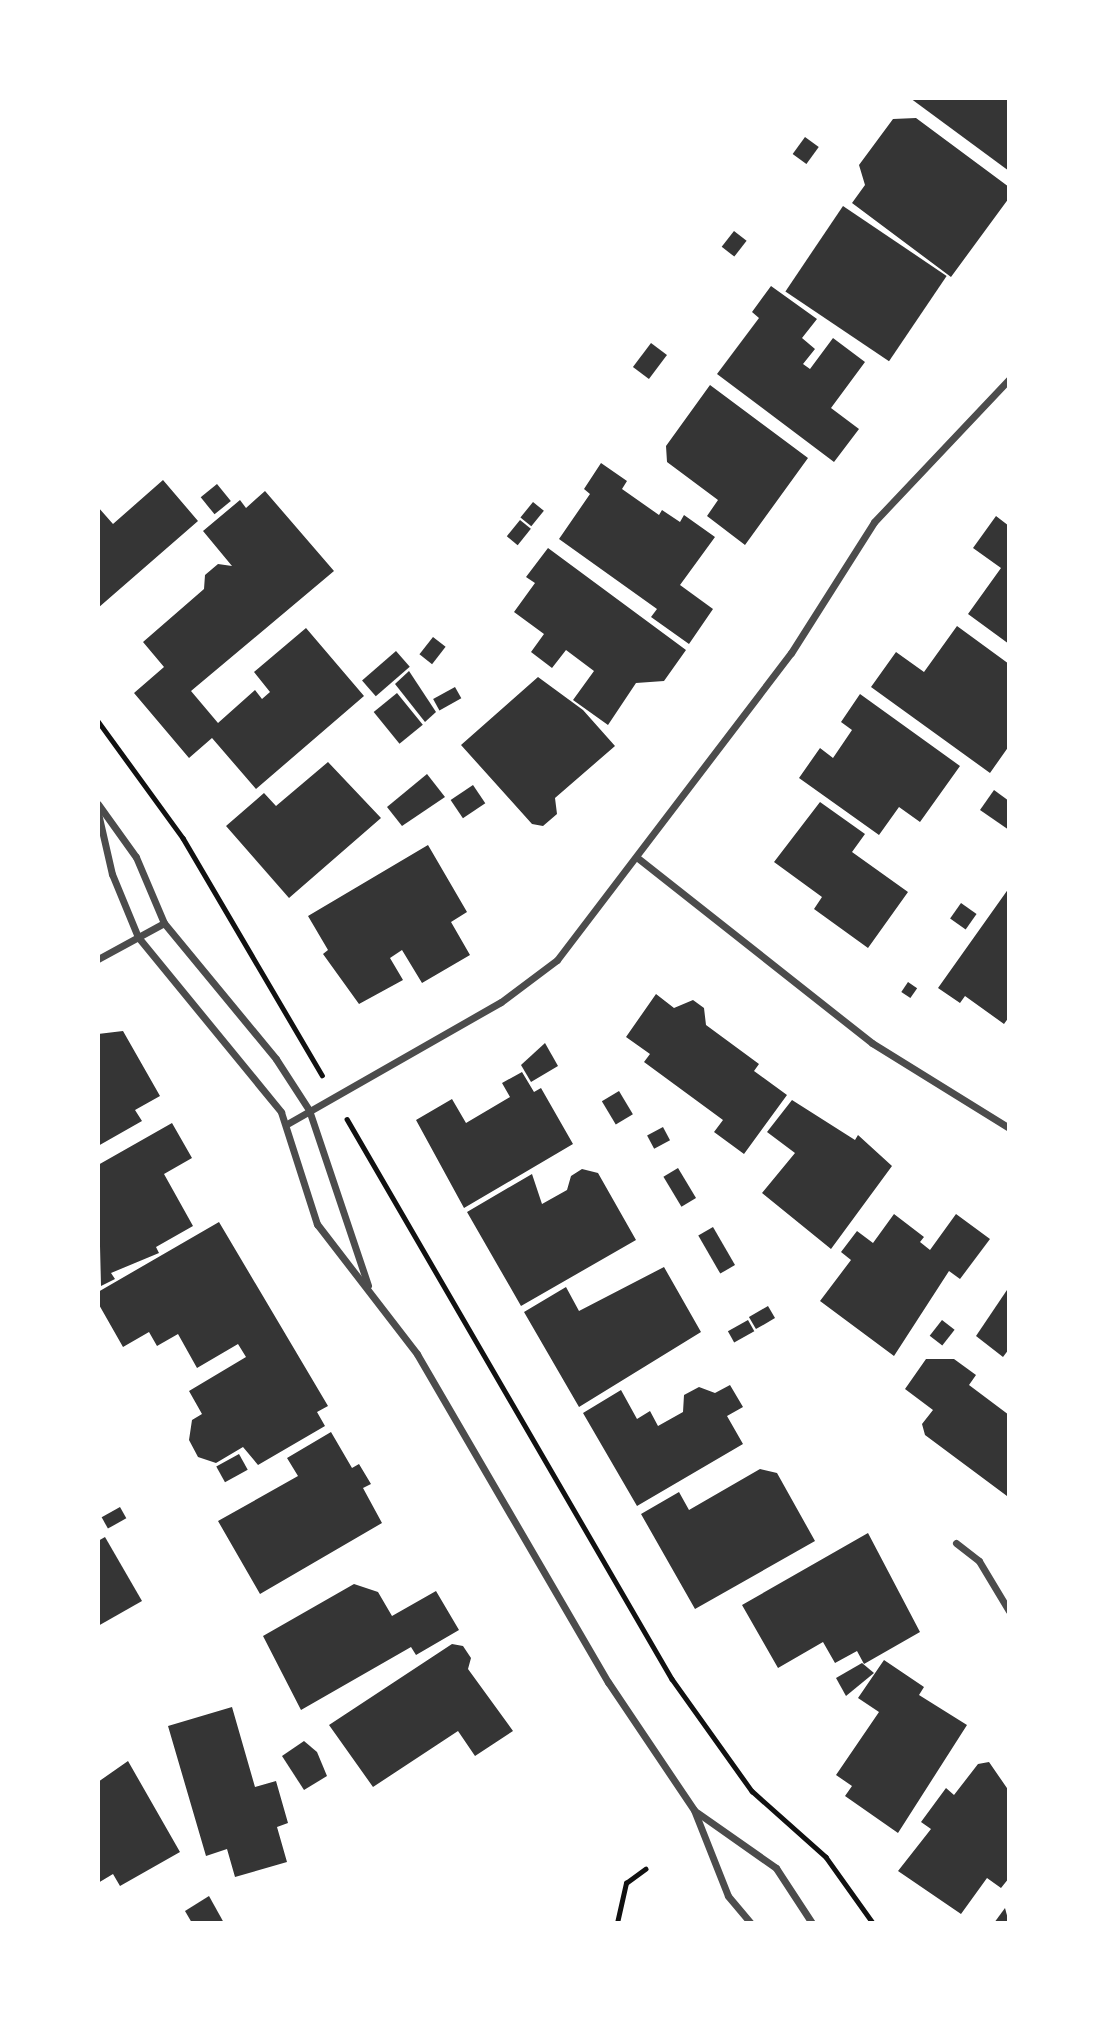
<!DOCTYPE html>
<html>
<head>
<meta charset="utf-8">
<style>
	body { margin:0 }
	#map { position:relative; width:1107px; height:2021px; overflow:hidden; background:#fff; font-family:"IBM Plex Sans",sans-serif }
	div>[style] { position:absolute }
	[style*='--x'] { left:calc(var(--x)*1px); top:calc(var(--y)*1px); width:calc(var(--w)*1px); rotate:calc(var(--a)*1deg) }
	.building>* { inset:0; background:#353535; transform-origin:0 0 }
	.path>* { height:4.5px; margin:-2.25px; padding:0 2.25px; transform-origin:2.25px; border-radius:2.25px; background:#111 }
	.minor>* { height:7px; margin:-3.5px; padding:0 3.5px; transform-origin:3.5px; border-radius:3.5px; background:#4c4c4c }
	span { translate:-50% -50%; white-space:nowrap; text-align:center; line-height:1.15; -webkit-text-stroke:6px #fff; paint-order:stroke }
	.frame { position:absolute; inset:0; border:100px solid #fff; pointer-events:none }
</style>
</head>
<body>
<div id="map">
	<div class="building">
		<i style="clip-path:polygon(910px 98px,1009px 98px,1009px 171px)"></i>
		<i style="clip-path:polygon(916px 118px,1009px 187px,1009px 198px,951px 277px,852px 203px,865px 185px,859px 165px,893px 119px)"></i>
		<i style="left:805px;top:137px;width:17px;height:21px;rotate:36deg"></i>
		<i style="left:843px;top:206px;width:125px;height:103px;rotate:34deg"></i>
		<i style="left:734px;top:231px;width:16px;height:20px;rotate:38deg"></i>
		<i style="clip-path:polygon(771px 286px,817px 319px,802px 338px,815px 349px,803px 364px,810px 369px,833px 338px,865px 362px,831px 408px,859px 429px,834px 462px,717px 374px,759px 318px,752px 312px)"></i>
		<i style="left:651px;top:343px;width:20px;height:30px;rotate:37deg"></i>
		<i style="clip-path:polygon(710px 385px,808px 458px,745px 545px,707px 516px,718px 500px,667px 462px,666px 446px)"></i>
		<i style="clip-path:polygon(601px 463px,627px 481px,622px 489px,659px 515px,662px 510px,680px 522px,684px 515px,715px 537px,680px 585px,713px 609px,689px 644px,651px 617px,657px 609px,559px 539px,590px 494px,584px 489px)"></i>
		<i style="clip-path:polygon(163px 480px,198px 521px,98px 608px,98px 507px,113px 524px)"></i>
		<i style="left:217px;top:484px;width:22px;height:21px;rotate:51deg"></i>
		<i style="clip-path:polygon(265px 491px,334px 571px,191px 691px,218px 723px,255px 690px,262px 699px,270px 692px,254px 672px,306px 628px,364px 696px,256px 789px,212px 738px,189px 758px,134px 693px,164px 667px,143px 642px,204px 589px,205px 575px,218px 564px,232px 566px,203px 531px,240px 500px,246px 508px)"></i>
		<i style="left:533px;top:502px;width:14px;height:20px;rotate:39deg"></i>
		<i style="clip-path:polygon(996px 516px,1009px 526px,1009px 644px,968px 614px,1001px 568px,973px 548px)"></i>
		<i style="left:520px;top:520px;width:14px;height:21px;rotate:39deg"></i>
		<i style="clip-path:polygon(548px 548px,686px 650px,664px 681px,636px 683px,608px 725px,573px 700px,594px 671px,566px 650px,552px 668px,531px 652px,544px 634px,514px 612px,535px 583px,526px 577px)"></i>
		<i style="clip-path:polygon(957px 626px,1009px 664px,1009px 746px,990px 773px,871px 687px,896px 652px,924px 672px)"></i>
		<i style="left:433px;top:637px;width:16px;height:22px;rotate:38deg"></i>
		<i style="left:396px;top:651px;width:21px;height:45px;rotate:49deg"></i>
		<i style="clip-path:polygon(409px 671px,436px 712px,425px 722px,395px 684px)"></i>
		<i style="clip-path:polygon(538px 677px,583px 710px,615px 746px,555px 798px,557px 814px,543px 826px,532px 824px,461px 745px)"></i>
		<i style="left:455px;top:687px;width:13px;height:25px;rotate:61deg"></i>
		<i style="left:397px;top:693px;width:41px;height:30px;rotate:51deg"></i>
		<i style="clip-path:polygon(860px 694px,960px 766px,920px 822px,899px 807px,879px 835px,799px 778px,820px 748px,833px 758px,852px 730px,841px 722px)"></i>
		<i style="clip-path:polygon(328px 762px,381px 818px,289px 898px,226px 826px,264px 793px,276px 806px)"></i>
		<i style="clip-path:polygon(427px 774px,445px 797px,402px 826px,387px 807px)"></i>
		<i style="left:473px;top:785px;width:22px;height:27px;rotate:56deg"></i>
		<i style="clip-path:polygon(994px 790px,1009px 801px,1009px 830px,980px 810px)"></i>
		<i style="clip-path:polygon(820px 802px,865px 834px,852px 852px,908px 892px,868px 948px,814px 909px,822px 897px,774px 862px)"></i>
		<i style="clip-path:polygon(428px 845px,467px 912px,451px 922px,470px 955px,422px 983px,402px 950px,390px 958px,403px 980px,359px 1004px,323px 954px,328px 950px,308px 916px)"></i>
		<i style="clip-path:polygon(1009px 888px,1009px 1017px,1004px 1024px,965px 996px,960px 1003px,938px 988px)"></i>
		<i style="left:961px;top:903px;width:19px;height:19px;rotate:35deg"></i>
		<i style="left:908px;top:982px;width:11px;height:12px;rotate:34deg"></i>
		<i style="clip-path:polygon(656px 994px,674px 1008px,693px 1000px,704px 1008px,706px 1025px,759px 1064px,754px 1071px,787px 1095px,744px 1154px,714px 1132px,723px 1120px,644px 1062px,650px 1054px,626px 1037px)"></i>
		<i style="clip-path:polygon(123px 1031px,160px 1096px,135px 1110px,142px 1121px,98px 1146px,98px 1034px)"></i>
		<i style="clip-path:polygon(545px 1043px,558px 1066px,531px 1082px,521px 1065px)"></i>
		<i style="clip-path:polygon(522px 1072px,534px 1092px,541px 1088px,573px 1144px,464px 1208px,416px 1120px,452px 1099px,466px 1123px,510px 1097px,502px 1083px)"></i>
		<i style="left:619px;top:1091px;width:27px;height:20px;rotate:59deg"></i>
		<i style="clip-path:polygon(792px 1100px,855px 1140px,858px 1135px,892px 1166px,831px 1249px,762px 1193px,795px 1153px,767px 1132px)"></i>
		<i style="clip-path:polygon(172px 1123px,192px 1158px,164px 1174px,193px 1226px,156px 1247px,159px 1253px,111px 1273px,115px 1279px,101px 1286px,98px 1165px)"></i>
		<i style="left:663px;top:1127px;width:15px;height:18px;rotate:62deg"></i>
		<i style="left:678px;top:1168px;width:35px;height:17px;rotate:59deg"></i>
		<i style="clip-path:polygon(582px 1169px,598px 1173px,636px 1240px,521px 1306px,467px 1212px,532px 1174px,542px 1204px,567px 1190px,571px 1176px)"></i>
		<i style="clip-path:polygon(894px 1214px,924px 1237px,920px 1242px,930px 1250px,956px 1214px,990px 1239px,960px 1279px,949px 1271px,894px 1356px,820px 1301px,851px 1260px,841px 1252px,857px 1231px,873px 1243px)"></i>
		<i style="clip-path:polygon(219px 1222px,328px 1406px,317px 1412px,325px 1426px,258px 1465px,243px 1447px,216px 1463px,198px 1457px,189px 1440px,192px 1420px,202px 1414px,189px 1391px,246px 1357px,238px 1344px,197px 1368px,178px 1334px,157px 1346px,149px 1332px,123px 1347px,98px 1303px,98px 1292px)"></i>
		<i style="left:713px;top:1227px;width:44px;height:17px;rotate:60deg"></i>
		<i style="clip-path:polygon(664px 1267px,701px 1332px,579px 1407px,524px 1312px,566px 1287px,579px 1311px)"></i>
		<i style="clip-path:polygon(1009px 1287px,1009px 1349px,1003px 1357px,976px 1336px)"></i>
		<i style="left:768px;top:1306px;width:14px;height:22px;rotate:60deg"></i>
		<i style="left:748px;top:1320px;width:13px;height:23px;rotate:61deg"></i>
		<i style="left:942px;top:1320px;width:16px;height:20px;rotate:38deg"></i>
		<i style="clip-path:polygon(926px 1359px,954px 1359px,976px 1375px,969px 1385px,1009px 1415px,1007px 1496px,925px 1435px,922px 1424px,933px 1410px,905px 1389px)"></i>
		<i style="clip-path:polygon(730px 1385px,743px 1407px,727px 1416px,743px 1444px,637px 1506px,583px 1413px,621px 1390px,637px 1419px,650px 1411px,658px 1426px,683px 1412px,684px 1395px,699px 1387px,715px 1393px)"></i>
		<i style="clip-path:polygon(331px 1432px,352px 1468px,359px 1464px,371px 1484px,363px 1488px,382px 1523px,260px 1594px,218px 1521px,298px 1476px,287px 1458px)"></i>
		<i style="left:239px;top:1454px;width:18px;height:26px;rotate:61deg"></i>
		<i style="clip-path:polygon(760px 1469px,777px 1473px,815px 1541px,695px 1609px,641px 1514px,679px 1492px,689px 1510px)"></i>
		<i style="left:120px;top:1507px;width:13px;height:21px;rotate:61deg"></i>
		<i style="clip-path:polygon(868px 1533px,920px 1632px,864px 1664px,857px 1651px,835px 1663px,823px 1642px,778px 1668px,742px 1605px)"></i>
		<i style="clip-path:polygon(105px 1537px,142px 1601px,98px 1626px,98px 1541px)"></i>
		<i style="clip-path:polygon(354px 1584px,378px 1592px,392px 1616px,436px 1591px,459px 1630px,416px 1655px,411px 1647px,301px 1710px,263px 1636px)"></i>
		<i style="clip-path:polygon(452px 1644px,463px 1646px,471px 1658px,468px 1669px,513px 1731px,475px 1756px,458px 1731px,373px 1787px,329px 1725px)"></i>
		<i style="clip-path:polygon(884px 1660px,924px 1687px,919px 1695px,967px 1725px,898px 1833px,845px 1796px,852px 1786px,836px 1775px,879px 1712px,858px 1698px)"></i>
		<i style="clip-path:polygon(862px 1663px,874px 1673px,846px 1696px,836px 1678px)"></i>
		<i style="clip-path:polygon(232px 1707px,255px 1787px,276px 1781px,288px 1823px,277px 1827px,287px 1862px,235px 1877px,227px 1849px,206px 1856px,168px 1726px)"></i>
		<i style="clip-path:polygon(304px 1741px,317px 1752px,327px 1776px,304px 1790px,282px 1756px)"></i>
		<i style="clip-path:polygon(128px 1761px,180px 1852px,120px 1886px,113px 1874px,98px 1883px,98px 1782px)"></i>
		<i style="clip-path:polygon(989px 1762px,1009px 1791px,1009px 1878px,1001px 1888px,987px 1878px,961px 1914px,898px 1871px,931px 1829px,921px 1822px,946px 1788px,954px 1795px,978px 1764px)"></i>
		<i style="clip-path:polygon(209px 1896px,224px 1923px,192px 1923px,185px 1911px)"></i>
		<i style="clip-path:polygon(1005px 1908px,1009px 1923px,994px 1923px)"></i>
	</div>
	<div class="path">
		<i style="--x:98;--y:721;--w:145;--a:54"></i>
		<i style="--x:183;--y:838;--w:275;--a:59.6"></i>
		<i style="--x:347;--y:1119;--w:647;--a:59.87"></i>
		<i style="--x:672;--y:1679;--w:138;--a:54.5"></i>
		<i style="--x:752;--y:1791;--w:99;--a:41.7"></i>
		<i style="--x:826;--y:1857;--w:81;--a:54.5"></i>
		<i style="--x:617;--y:1923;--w:41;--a:-77.3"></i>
		<i style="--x:626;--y:1883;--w:24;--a:-36"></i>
	</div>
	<div class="minor">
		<i style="--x:98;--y:804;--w:65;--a:54.4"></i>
		<i style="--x:136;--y:857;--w:72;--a:67"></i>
		<i style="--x:164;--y:923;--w:176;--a:50.5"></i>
		<i style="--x:276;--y:1059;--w:61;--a:57.1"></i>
		<i style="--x:309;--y:1110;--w:185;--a:71.4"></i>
		<i style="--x:98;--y:813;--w:63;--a:77.1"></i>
		<i style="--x:112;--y:874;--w:68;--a:67.6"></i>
		<i style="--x:138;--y:937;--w:226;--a:50.7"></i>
		<i style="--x:281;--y:1112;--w:118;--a:72.2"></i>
		<i style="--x:317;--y:1224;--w:164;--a:52.4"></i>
		<i style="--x:417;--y:1354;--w:380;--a:59.8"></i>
		<i style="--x:608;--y:1682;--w:154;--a:56.1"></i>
		<i style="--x:694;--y:1810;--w:92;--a:68.4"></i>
		<i style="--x:728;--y:1896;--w:35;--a:50"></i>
		<i style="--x:639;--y:859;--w:297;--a:38.3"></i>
		<i style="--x:872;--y:1043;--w:161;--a:31.8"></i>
		<i style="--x:98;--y:959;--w:75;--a:-28.6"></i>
		<i style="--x:287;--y:1124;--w:246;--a:-29.7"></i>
		<i style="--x:501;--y:1002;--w:70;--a:-36.9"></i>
		<i style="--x:557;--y:960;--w:386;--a:-52.7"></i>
		<i style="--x:791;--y:653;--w:155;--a:-57.6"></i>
		<i style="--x:874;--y:522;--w:197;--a:-46.6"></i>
		<i style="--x:956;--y:1543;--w:29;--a:38"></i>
		<i style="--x:979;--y:1561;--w:58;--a:59"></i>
		<i style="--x:695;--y:1811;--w:99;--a:35.1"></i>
		<i style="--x:776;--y:1868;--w:66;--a:56.8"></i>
	</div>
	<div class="frame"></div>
</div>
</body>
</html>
